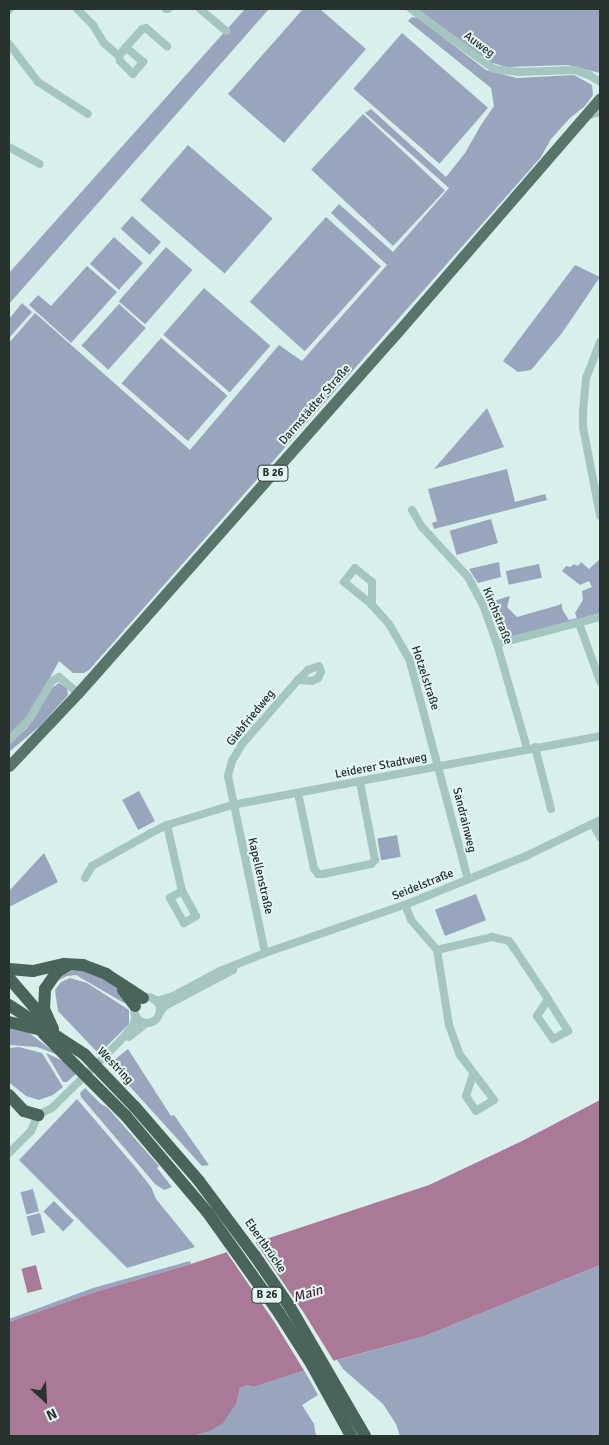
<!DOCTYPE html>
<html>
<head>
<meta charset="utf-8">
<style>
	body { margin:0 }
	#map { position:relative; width:609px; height:1445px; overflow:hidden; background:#d8efec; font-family:Signika,sans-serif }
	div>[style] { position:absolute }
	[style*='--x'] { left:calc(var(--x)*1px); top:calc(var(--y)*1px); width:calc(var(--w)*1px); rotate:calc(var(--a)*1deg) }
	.green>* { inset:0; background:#99a5bd; transform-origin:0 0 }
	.water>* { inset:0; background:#aa7997; transform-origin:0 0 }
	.pier>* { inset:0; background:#d8efec }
	.minor>* { height:8px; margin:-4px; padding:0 4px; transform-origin:4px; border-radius:4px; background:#a5c6c0 }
	.minor>.ring { margin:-4px; padding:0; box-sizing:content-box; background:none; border:8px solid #a5c6c0; border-radius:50% }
	.primary>* { height:11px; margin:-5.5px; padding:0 5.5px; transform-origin:5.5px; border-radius:5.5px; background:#58746b }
	.trunk>* { height:12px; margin:-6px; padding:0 6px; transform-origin:6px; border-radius:6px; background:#4a645c }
	span { translate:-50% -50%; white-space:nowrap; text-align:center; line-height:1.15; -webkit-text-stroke:4px #e4f7f5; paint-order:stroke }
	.shield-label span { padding:1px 4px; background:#e4f7f5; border:1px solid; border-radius:4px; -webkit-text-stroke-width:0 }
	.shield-label { font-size:11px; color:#26332e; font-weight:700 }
	.street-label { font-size:12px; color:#26332e }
	.water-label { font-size:14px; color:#511e3c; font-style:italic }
	.frame { position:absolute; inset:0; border:10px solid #26332e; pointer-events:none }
	.north { position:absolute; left:20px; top:1375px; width:50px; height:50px; -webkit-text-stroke:4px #e4f7f5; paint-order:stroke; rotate:155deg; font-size:14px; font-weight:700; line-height:20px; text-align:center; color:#26332e }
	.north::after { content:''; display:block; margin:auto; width:18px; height:22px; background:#26332e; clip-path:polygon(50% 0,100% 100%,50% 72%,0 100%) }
</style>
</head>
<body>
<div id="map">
	<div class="green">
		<i style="clip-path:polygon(245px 9px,269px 9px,9px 304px,9px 273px)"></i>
		<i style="clip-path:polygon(303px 9px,320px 9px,366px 49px,284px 143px,228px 94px)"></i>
		<i style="clip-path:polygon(417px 9px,600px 9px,600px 73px,568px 65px,507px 67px,489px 62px)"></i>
		<i style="clip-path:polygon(412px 17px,418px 18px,486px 70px,517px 78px,574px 75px,592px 85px,593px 95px,584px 107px,570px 118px,551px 139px,541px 157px,89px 670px,84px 673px,73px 673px,59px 661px,30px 714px,9px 736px,9px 343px,35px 313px,190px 450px,279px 345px,302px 361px,387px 265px,331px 213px,339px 204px,393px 252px,449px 188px,365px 113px,371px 109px,446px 177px,465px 153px,481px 125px,494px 106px,491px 88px,408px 21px)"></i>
		<i style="left:402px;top:33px;width:114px;height:74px;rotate:41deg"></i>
		<i style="left:363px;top:114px;width:112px;height:76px;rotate:43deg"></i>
		<i style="left:188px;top:145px;width:112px;height:73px;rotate:41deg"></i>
		<i style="left:132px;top:216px;width:39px;height:17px;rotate:42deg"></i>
		<i style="left:326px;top:217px;width:74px;height:114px;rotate:42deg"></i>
		<i style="left:114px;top:237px;width:39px;height:36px;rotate:42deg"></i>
		<i style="left:166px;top:247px;width:35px;height:72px;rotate:41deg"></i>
		<i style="clip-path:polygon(575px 265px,600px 277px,562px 333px,531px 370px,518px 372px,503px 361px)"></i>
		<i style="clip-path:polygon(87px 266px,117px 292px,71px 343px,29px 305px,38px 295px,51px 306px)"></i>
		<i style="left:204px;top:288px;width:88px;height:62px;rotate:41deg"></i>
		<i style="clip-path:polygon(22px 303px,32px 312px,9px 338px,9px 319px)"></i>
		<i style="left:119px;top:304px;width:36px;height:56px;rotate:42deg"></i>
		<i style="left:161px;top:338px;width:88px;height:60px;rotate:41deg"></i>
		<i style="clip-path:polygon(487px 408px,504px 447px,434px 469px)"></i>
		<i style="clip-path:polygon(507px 469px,515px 502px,545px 494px,547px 500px,434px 529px,432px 523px,437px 521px,428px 489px)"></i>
		<i style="left:491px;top:519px;width:25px;height:43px;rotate:74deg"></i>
		<i style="clip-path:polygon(599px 560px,600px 613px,502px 640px,487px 603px,510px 596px,507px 607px,517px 617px,559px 605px,561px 603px,563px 611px,569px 620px,577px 618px,575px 613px,583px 600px,582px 591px,592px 587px,589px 581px,580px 585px,562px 571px,566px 566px,570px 567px,574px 564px,578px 566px,581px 562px,589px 569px)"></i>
		<i style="clip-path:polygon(499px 562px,501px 577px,478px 583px,469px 569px)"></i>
		<i style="left:539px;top:564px;width:14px;height:34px;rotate:78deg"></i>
		<i style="clip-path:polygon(59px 683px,67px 688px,68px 695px,41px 725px,9px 752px,9px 744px,27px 728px,52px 688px)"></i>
		<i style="left:139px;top:791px;width:34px;height:19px;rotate:62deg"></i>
		<i style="left:397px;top:835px;width:22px;height:20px;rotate:80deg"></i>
		<i style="clip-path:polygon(44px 853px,58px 882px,9px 907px,9px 891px)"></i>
		<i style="left:476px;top:894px;width:28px;height:44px;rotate:69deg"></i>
		<i style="clip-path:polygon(81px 970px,106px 980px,129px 998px,124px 1003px,76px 975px,67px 976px,57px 981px,56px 980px,71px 971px)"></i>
		<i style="clip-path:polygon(70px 978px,87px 983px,129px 1010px,129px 1024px,99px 1054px,58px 1011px,55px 990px,61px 982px)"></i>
		<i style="clip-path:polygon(9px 1026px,24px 1029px,58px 1055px,37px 1047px,9px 1045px)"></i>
		<i style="clip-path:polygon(19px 1047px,42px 1053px,63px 1087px,53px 1095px,39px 1100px,26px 1096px,11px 1084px,9px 1082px,9px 1048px)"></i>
		<i style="clip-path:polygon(128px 1049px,171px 1116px,174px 1115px,209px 1165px,202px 1166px,123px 1079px,125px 1077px,112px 1062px)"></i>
		<i style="clip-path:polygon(46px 1053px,63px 1061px,76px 1074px,67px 1082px,63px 1082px)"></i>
		<i style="clip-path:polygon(85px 1088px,101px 1104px,107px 1107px,159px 1166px,157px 1168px,172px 1187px,164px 1190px,155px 1184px,81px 1097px,80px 1093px)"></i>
		<i style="clip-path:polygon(77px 1099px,137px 1169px,151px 1187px,156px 1199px,195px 1247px,127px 1268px,19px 1160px)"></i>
		<i style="left:33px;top:1189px;width:23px;height:13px;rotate:75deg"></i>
		<i style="left:54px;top:1201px;width:28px;height:15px;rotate:45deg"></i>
		<i style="left:40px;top:1213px;width:20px;height:14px;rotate:75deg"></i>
		<i style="clip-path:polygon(190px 1261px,191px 1264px,95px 1292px,9px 1322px,9px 1319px,93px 1288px)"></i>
		<i style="clip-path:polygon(600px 1265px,600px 1436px,400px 1436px,396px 1424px,383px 1404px,343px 1369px,337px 1360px,425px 1336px)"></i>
		<i style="clip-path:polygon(304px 1370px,318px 1395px,302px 1405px,314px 1424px,316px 1436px,194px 1436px,208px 1432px,237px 1402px,240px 1388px,248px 1385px,254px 1387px)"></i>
	</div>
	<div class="water">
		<i style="clip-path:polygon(600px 1100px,600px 1265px,425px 1336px,329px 1362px,254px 1387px,248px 1385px,240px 1388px,237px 1402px,223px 1423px,208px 1432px,193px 1436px,9px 1436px,9px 1322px,95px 1292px,191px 1264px,429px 1185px,522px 1141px)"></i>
		<i style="left:36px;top:1265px;width:25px;height:15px;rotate:76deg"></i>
	</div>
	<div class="pier">
		<i style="clip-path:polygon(254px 1240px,304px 1313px,335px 1363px,305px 1372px,275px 1323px,225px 1250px)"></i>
	</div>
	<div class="minor">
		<i style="--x:77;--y:9;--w:23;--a:45"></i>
		<i style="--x:93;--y:25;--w:21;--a:59"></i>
		<i style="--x:104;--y:43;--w:20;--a:41"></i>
		<i style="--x:119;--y:56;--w:5;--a:79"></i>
		<i style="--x:120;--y:61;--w:18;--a:45"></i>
		<i style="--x:133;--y:74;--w:16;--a:-50"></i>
		<i style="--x:143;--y:62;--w:23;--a:-139"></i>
		<i style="--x:126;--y:47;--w:11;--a:128"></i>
		<i style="--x:166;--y:9;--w:2;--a:0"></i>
		<i style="--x:200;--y:9;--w:34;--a:40"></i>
		<i style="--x:411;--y:9;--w:102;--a:35.9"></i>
		<i style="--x:494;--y:69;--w:25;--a:7"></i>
		<i style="--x:519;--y:72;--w:56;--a:-2"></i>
		<i style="--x:575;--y:70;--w:15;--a:20"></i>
		<i style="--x:589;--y:75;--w:13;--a:32"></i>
		<i style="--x:9;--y:10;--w:1;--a:-45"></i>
		<i style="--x:9;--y:44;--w:48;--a:52.7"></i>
		<i style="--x:38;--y:82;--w:59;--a:32.6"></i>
		<i style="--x:126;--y:47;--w:24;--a:-48"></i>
		<i style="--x:142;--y:29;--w:4;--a:-14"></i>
		<i style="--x:146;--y:28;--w:28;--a:41"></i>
		<i style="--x:586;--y:116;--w:15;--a:-16"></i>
		<i style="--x:9;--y:147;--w:35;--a:29"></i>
		<i style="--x:600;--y:342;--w:39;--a:111"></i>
		<i style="--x:586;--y:378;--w:32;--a:95"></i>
		<i style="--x:583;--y:410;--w:17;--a:90"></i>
		<i style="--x:583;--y:427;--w:90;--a:79.1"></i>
		<i style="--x:412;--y:510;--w:20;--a:60"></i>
		<i style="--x:422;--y:527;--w:68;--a:47.4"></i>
		<i style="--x:468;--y:577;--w:32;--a:62"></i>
		<i style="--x:483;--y:605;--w:41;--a:70.3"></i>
		<i style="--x:497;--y:644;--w:108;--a:73.9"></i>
		<i style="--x:372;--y:605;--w:23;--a:-90"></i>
		<i style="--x:372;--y:582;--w:22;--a:-141"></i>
		<i style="--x:355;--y:568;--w:18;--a:128"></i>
		<i style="--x:344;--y:582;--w:36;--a:39"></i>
		<i style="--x:372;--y:605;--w:25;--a:48"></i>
		<i style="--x:389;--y:624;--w:39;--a:60"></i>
		<i style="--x:409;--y:658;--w:229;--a:75.1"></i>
		<i style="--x:579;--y:623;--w:62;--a:70.1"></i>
		<i style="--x:497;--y:644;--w:106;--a:-14.7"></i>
		<i style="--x:9;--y:740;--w:30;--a:-46"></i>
		<i style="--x:30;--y:718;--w:43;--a:-59.3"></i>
		<i style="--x:52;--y:681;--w:8;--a:-30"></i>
		<i style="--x:59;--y:677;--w:25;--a:40"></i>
		<i style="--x:535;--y:747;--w:64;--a:75.5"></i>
		<i style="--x:298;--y:793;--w:77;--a:78"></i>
		<i style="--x:314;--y:868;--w:7;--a:56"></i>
		<i style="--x:318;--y:874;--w:5;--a:0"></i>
		<i style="--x:323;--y:874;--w:49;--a:-11.8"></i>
		<i style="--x:371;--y:864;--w:6;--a:-45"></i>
		<i style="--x:375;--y:860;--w:79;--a:-100.9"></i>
		<i style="--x:593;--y:824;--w:15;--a:62"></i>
		<i style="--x:167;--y:825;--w:68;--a:77.2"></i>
		<i style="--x:182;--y:891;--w:14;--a:150"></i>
		<i style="--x:170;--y:898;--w:29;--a:61"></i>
		<i style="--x:184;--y:923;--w:14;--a:-30"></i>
		<i style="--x:196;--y:916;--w:29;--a:-119"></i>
		<i style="--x:85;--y:878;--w:14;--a:-60"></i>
		<i style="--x:92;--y:866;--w:68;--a:-29.2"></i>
		<i style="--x:151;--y:833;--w:18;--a:-27"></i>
		<i style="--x:167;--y:825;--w:68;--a:-17.1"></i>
		<i style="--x:232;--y:805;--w:374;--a:-10.6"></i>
		<i style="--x:405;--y:905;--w:16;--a:68"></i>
		<i style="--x:411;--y:920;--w:40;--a:49"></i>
		<i style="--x:437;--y:950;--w:76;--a:80.9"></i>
		<i style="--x:449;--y:1025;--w:32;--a:70"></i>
		<i style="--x:460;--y:1055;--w:56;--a:52.9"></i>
		<i style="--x:494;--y:1100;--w:21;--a:149"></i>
		<i style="--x:476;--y:1111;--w:18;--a:-124"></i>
		<i style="--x:466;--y:1096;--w:23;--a:-72"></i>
		<i style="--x:437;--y:950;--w:57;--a:-13.3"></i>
		<i style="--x:492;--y:937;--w:17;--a:13"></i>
		<i style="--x:509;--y:941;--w:9;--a:54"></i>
		<i style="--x:514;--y:948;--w:61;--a:56.3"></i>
		<i style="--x:548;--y:999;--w:38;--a:58"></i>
		<i style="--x:568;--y:1031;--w:17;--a:152"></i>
		<i style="--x:553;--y:1039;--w:28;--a:-125"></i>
		<i style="--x:537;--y:1016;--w:20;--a:-57"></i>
		<i style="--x:265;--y:953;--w:181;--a:-101.8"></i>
		<i style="--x:228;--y:776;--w:16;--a:-75"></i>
		<i style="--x:232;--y:761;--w:21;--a:-59"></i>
		<i style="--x:243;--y:743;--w:84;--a:-48.9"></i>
		<i style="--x:298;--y:680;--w:14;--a:4"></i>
		<i style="--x:312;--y:681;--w:7;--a:-27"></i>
		<i style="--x:318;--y:678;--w:7;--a:-63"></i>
		<i style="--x:321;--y:672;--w:6;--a:-108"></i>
		<i style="--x:319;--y:666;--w:12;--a:160"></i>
		<i style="--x:308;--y:670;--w:14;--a:135"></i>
		<i class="ring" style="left:134px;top:997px;width:18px;height:18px"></i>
		<i style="--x:156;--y:1001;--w:18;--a:-16"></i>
		<i style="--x:173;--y:996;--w:53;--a:-28"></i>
		<i style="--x:220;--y:971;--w:48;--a:-21.8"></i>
		<i style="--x:265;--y:953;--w:156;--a:-19.1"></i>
		<i style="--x:412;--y:902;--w:123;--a:-22"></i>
		<i style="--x:526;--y:856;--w:82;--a:-25.9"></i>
		<i style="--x:160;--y:1012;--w:8;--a:-50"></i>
		<i style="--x:165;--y:1006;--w:77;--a:-27.9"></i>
		<i style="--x:129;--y:1037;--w:22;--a:-39"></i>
		<i style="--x:9;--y:1153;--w:31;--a:-45"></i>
		<i style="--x:31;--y:1131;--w:17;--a:-66"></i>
		<i style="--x:38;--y:1115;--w:16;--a:-27"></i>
		<i style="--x:52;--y:1108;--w:95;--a:-44.6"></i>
		<i style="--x:120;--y:1041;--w:20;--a:-49"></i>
		<i style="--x:133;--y:1026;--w:11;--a:-75"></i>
	</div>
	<div class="primary">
		<i style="--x:9;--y:766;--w:100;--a:-46.6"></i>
		<i style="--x:78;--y:693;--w:478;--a:-48.5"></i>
		<i style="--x:395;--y:335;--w:313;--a:-49.1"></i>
	</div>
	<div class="trunk">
		<i style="--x:9;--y:969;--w:24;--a:5"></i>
		<i style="--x:33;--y:971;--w:32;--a:-13"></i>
		<i style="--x:64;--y:964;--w:19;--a:3"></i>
		<i style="--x:83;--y:965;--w:25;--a:21"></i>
		<i style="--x:106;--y:974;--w:44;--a:33"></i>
		<i style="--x:9;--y:978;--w:58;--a:49.2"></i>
		<i style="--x:123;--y:990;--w:20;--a:53"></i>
		<i style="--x:9;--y:1005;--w:90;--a:33.2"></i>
		<i style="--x:84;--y:1054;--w:74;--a:46.1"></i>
		<i style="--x:135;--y:1107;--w:98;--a:49.1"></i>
		<i style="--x:199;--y:1181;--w:94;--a:53.3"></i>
		<i style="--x:255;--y:1256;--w:62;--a:55.5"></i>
		<i style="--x:290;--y:1307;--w:149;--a:59.8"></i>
		<i style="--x:9;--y:1022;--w:30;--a:14"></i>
		<i style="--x:53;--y:1029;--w:22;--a:-114"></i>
		<i style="--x:44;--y:1009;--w:20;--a:-87"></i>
		<i style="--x:45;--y:989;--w:21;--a:-55"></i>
		<i style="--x:57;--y:972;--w:12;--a:-31"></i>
		<i style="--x:43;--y:1033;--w:117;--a:45"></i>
		<i style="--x:126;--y:1116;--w:127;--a:49.8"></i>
		<i style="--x:208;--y:1213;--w:123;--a:54.6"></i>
		<i style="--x:279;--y:1313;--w:62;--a:57.6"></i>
		<i style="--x:312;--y:1365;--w:81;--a:61.2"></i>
		<i style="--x:9;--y:1095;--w:22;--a:47"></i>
		<i style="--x:24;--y:1111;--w:15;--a:16"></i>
	</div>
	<div class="shield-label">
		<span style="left:273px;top:473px">B 26</span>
		<span style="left:267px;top:1295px">B 26</span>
	</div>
	<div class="street-label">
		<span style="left:479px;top:45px;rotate:36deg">Auweg</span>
		<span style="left:315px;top:405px;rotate:-49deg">Darmstädter Straße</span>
		<span style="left:497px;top:616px;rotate:68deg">Kirchstraße</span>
		<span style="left:425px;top:678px;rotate:72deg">Hotzelstraße</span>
		<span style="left:251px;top:718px;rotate:-51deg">Giebfriedweg</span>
		<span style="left:381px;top:766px;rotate:-11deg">Leiderer Stadtweg</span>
		<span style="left:464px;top:820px;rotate:76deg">Sandrainweg</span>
		<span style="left:260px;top:876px;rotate:77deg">Kapellenstraße</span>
		<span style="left:423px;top:885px;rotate:-22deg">Seidelstraße</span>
		<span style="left:115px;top:1066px;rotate:46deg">Westring</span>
		<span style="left:265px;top:1246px;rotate:55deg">Ebertbrücke</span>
	</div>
	<div class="water-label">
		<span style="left:308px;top:1294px;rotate:-17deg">Main</span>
	</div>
	<div class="frame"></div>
	<div class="north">N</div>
</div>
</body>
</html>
